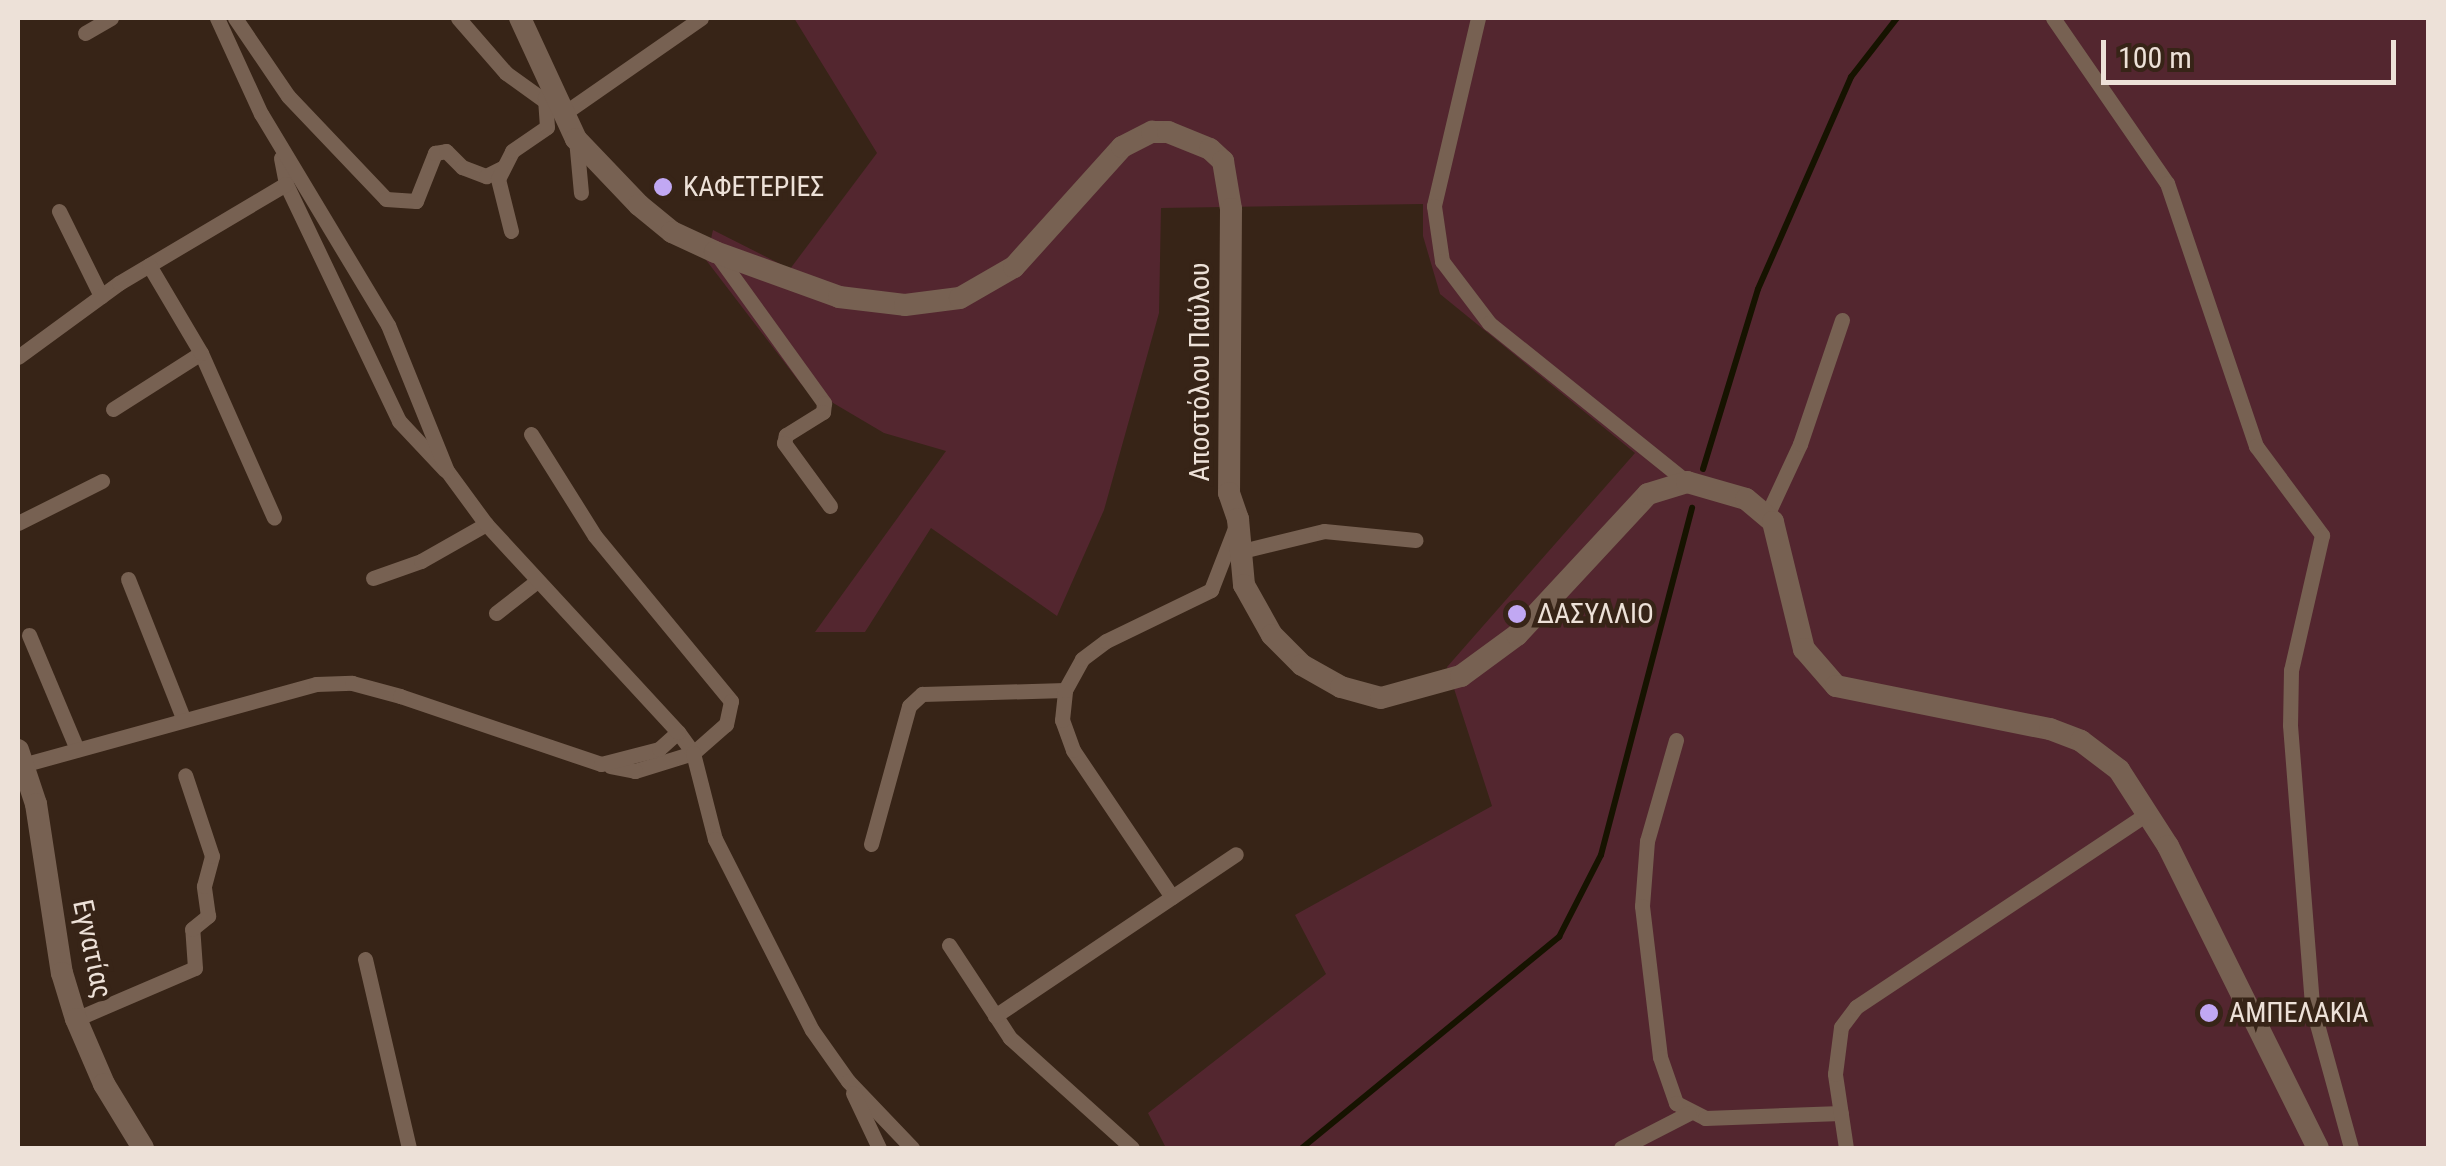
<!DOCTYPE html>
<html>
<head>
<meta charset="utf-8">
<style>
	body { margin:0 }
	#map { position:relative; width:2446px; height:1166px; overflow:hidden; background:#372417; font-family:"Roboto Condensed",sans-serif }
	div>[style] { position:absolute }
	[style*='--x'] { left:calc(var(--x)*1px); top:calc(var(--y)*1px); width:calc(var(--w)*1px); rotate:calc(var(--a)*1deg) }
	.green>* { inset:0; background:#53262f }
	.stream>* { height:6px; margin:-3px; padding:0 3px; transform-origin:3px; border-radius:3px; background:#161300 }
	.street>* { height:15px; margin:-7.5px; padding:0 7.5px; transform-origin:7.5px; border-radius:7.5px; background:#776152 }
	.secondary>* { height:22px; margin:-11px; padding:0 11px; transform-origin:11px; border-radius:11px; background:#776152 }
	.dots>* { width:28px; height:28px; translate:-50% -50%; box-sizing:border-box; border:5px solid #372417; border-radius:50% }
	span { translate:-50% -50%; white-space:nowrap; text-align:center; line-height:1.15; -webkit-text-stroke:9px #372417; paint-order:stroke }
	.poi-label { font-size:28px; color:#ede1d8 }
	.left { translate:0 -50%; text-align:left }
	.street-label { font-size:28px; color:#ede1d8 }
	.frame { position:absolute; inset:0; border:20px solid #ede1d8; pointer-events:none }
	.scale { position:absolute; left:2101px; top:40px; width:295px; height:45px; box-sizing:border-box; border:5px solid #ede1d8; border-top:0; padding-left:12px; font-size:30px; line-height:35px; white-space:nowrap; color:#ede1d8; -webkit-text-stroke:8px #372417; paint-order:stroke }
</style>
</head>
<body>
<div id="map">
	<div class="green">
		<i style="clip-path:polygon(794px 18px,2428px 18px,2428px 1148px,1166px 1148px,1148px 1113px,1326px 974px,1295px 915px,1492px 806px,1447px 667px,1635px 453px,1440px 294px,1423px 236px,1423px 204px,1161px 208px,1159px 313px,1104px 510px,1057px 616px,931px 528px,865px 632px,815px 632px,946px 451px,884px 433px,801px 384px,706px 260px,713px 230px,790px 269px,877px 153px)"></i>
	</div>
	<div class="stream">
		<i style="--x:1703;--y:469;--w:188;--a:-73"></i>
		<i style="--x:1758;--y:289;--w:232;--a:-66.3"></i>
		<i style="--x:1851;--y:77;--w:75;--a:-52.1"></i>
		<i style="--x:1302;--y:1148;--w:333;--a:-39.4"></i>
		<i style="--x:1559;--y:937;--w:92;--a:-62.9"></i>
		<i style="--x:1601;--y:855;--w:359;--a:-75.3"></i>
	</div>
	<div class="street">
		<i style="--x:235;--y:18;--w:94;--a:55.8"></i>
		<i style="--x:288;--y:96;--w:142;--a:46.4"></i>
		<i style="--x:386;--y:199;--w:30;--a:4"></i>
		<i style="--x:416;--y:201;--w:52;--a:-68.4"></i>
		<i style="--x:435;--y:153;--w:11;--a:-10"></i>
		<i style="--x:446;--y:151;--w:23;--a:45"></i>
		<i style="--x:462;--y:167;--w:26;--a:21"></i>
		<i style="--x:486;--y:176;--w:18;--a:-27"></i>
		<i style="--x:458;--y:18;--w:73;--a:48.9"></i>
		<i style="--x:506;--y:73;--w:70;--a:35.7"></i>
		<i style="--x:563;--y:114;--w:168;--a:-34.8"></i>
		<i style="--x:1478;--y:18;--w:193;--a:103.2"></i>
		<i style="--x:1434;--y:206;--w:56;--a:81.7"></i>
		<i style="--x:1442;--y:261;--w:78;--a:52.8"></i>
		<i style="--x:1489;--y:323;--w:254;--a:38.8"></i>
		<i style="--x:2053;--y:18;--w:201;--a:55.4"></i>
		<i style="--x:2167;--y:183;--w:278;--a:71.3"></i>
		<i style="--x:2256;--y:446;--w:111;--a:53.4"></i>
		<i style="--x:2322;--y:535;--w:139;--a:102.9"></i>
		<i style="--x:2291;--y:670;--w:55;--a:91"></i>
		<i style="--x:2290;--y:725;--w:282;--a:85.5"></i>
		<i style="--x:2312;--y:1006;--w:147;--a:74.6"></i>
		<i style="--x:85;--y:33;--w:30;--a:-30"></i>
		<i style="--x:576;--y:139;--w:54;--a:84.7"></i>
		<i style="--x:281;--y:158;--w:26;--a:79"></i>
		<i style="--x:286;--y:184;--w:263;--a:64.5"></i>
		<i style="--x:399;--y:421;--w:67;--a:46.8"></i>
		<i style="--x:59;--y:211;--w:95;--a:63.7"></i>
		<i style="--x:511;--y:231;--w:54;--a:-104"></i>
		<i style="--x:498;--y:179;--w:31;--a:-63"></i>
		<i style="--x:512;--y:151;--w:42;--a:-34.4"></i>
		<i style="--x:547;--y:127;--w:30;--a:-94"></i>
		<i style="--x:716;--y:253;--w:185;--a:54.2"></i>
		<i style="--x:824;--y:403;--w:9;--a:96"></i>
		<i style="--x:823;--y:412;--w:44;--a:148.1"></i>
		<i style="--x:786;--y:435;--w:8;--a:104"></i>
		<i style="--x:784;--y:443;--w:78;--a:53.9"></i>
		<i style="--x:201;--y:353;--w:180;--a:66.1"></i>
		<i style="--x:18;--y:357;--w:125;--a:-36.2"></i>
		<i style="--x:119;--y:283;--w:194;--a:-30.7"></i>
		<i style="--x:113;--y:409;--w:104;--a:-32.5"></i>
		<i style="--x:201;--y:353;--w:102;--a:-120.6"></i>
		<i style="--x:531;--y:434;--w:120;--a:57.9"></i>
		<i style="--x:595;--y:536;--w:214;--a:50.5"></i>
		<i style="--x:731;--y:701;--w:24;--a:102"></i>
		<i style="--x:726;--y:724;--w:44;--a:138.7"></i>
		<i style="--x:693;--y:753;--w:61;--a:162.8"></i>
		<i style="--x:635;--y:771;--w:25;--a:-169"></i>
		<i style="--x:1768;--y:513;--w:76;--a:-65.1"></i>
		<i style="--x:1800;--y:444;--w:131;--a:-71.3"></i>
		<i style="--x:18;--y:523;--w:94;--a:-26.6"></i>
		<i style="--x:1242;--y:551;--w:84;--a:-13.7"></i>
		<i style="--x:1324;--y:531;--w:92;--a:5.6"></i>
		<i style="--x:373;--y:578;--w:51;--a:-19.5"></i>
		<i style="--x:421;--y:561;--w:75;--a:-29.6"></i>
		<i style="--x:128;--y:579;--w:149;--a:68.4"></i>
		<i style="--x:496;--y:613;--w:52;--a:-38"></i>
		<i style="--x:29;--y:635;--w:124;--a:67.2"></i>
		<i style="--x:678;--y:732;--w:26;--a:54"></i>
		<i style="--x:693;--y:753;--w:89;--a:75.7"></i>
		<i style="--x:715;--y:839;--w:214;--a:63.1"></i>
		<i style="--x:812;--y:1030;--w:62;--a:54.8"></i>
		<i style="--x:848;--y:1081;--w:93;--a:46.3"></i>
		<i style="--x:1676;--y:740;--w:105;--a:106"></i>
		<i style="--x:1647;--y:841;--w:65;--a:94.4"></i>
		<i style="--x:1642;--y:906;--w:152;--a:83.2"></i>
		<i style="--x:1660;--y:1057;--w:49;--a:70.8"></i>
		<i style="--x:1676;--y:1103;--w:33;--a:27"></i>
		<i style="--x:1705;--y:1118;--w:136;--a:-2.1"></i>
		<i style="--x:26;--y:764;--w:301;--a:-15.4"></i>
		<i style="--x:316;--y:684;--w:36;--a:-2"></i>
		<i style="--x:352;--y:683;--w:50;--a:15.2"></i>
		<i style="--x:400;--y:696;--w:212;--a:18.7"></i>
		<i style="--x:601;--y:764;--w:60;--a:-14.5"></i>
		<i style="--x:659;--y:749;--w:25;--a:-42"></i>
		<i style="--x:678;--y:732;--w:283;--a:-132.7"></i>
		<i style="--x:486;--y:524;--w:66;--a:-126.3"></i>
		<i style="--x:447;--y:471;--w:157;--a:-112"></i>
		<i style="--x:388;--y:325;--w:246;--a:-121"></i>
		<i style="--x:261;--y:114;--w:106;--a:-114.6"></i>
		<i style="--x:871;--y:844;--w:143;--a:-74.6"></i>
		<i style="--x:909;--y:706;--w:18;--a:-43"></i>
		<i style="--x:922;--y:694;--w:143;--a:-1.6"></i>
		<i style="--x:1172;--y:897;--w:177;--a:-124"></i>
		<i style="--x:1073;--y:750;--w:32;--a:-110"></i>
		<i style="--x:1062;--y:720;--w:30;--a:-84"></i>
		<i style="--x:1065;--y:690;--w:35;--a:-61"></i>
		<i style="--x:1082;--y:659;--w:30;--a:-37"></i>
		<i style="--x:1106;--y:641;--w:117;--a:-25.9"></i>
		<i style="--x:1211;--y:590;--w:72;--a:-68.8"></i>
		<i style="--x:949;--y:945;--w:111;--a:56.7"></i>
		<i style="--x:1010;--y:1038;--w:164;--a:42"></i>
		<i style="--x:365;--y:959;--w:194;--a:76.9"></i>
		<i style="--x:995;--y:1016;--w:290;--a:-33.9"></i>
		<i style="--x:76;--y:1019;--w:129;--a:-23.2"></i>
		<i style="--x:195;--y:968;--w:39;--a:-94"></i>
		<i style="--x:192;--y:929;--w:21;--a:-39"></i>
		<i style="--x:208;--y:916;--w:30;--a:-98"></i>
		<i style="--x:204;--y:886;--w:31;--a:-75"></i>
		<i style="--x:212;--y:856;--w:85;--a:-108.4"></i>
		<i style="--x:853;--y:1093;--w:61;--a:64.7"></i>
		<i style="--x:1621;--y:1148;--w:76;--a:-27.2"></i>
		<i style="--x:1846;--y:1148;--w:75;--a:-98.5"></i>
		<i style="--x:1835;--y:1074;--w:47;--a:-82.7"></i>
		<i style="--x:1841;--y:1027;--w:25;--a:-53"></i>
		<i style="--x:1856;--y:1007;--w:352;--a:-33.6"></i>
	</div>
	<div class="secondary">
		<i style="--x:520;--y:18;--w:133;--a:65.2"></i>
		<i style="--x:576;--y:139;--w:91;--a:46.3"></i>
		<i style="--x:639;--y:205;--w:43;--a:39.3"></i>
		<i style="--x:672;--y:232;--w:47;--a:24.9"></i>
		<i style="--x:715;--y:252;--w:132;--a:19.9"></i>
		<i style="--x:839;--y:297;--w:66;--a:6.9"></i>
		<i style="--x:905;--y:305;--w:55;--a:-7.3"></i>
		<i style="--x:960;--y:298;--w:62;--a:-29.9"></i>
		<i style="--x:1014;--y:267;--w:161;--a:-48"></i>
		<i style="--x:1122;--y:147;--w:34;--a:-27"></i>
		<i style="--x:1152;--y:132;--w:16;--a:0"></i>
		<i style="--x:1168;--y:132;--w:45;--a:22"></i>
		<i style="--x:1210;--y:149;--w:18;--a:43"></i>
		<i style="--x:1223;--y:161;--w:49;--a:80.5"></i>
		<i style="--x:1231;--y:209;--w:284;--a:90.4"></i>
		<i style="--x:1229;--y:493;--w:28;--a:71"></i>
		<i style="--x:1238;--y:519;--w:66;--a:84.8"></i>
		<i style="--x:1244;--y:585;--w:57;--a:60.8"></i>
		<i style="--x:1272;--y:635;--w:42;--a:45"></i>
		<i style="--x:1302;--y:665;--w:45;--a:29.4"></i>
		<i style="--x:1341;--y:687;--w:41;--a:15.4"></i>
		<i style="--x:1381;--y:698;--w:83;--a:-15.4"></i>
		<i style="--x:1461;--y:676;--w:69;--a:-36.2"></i>
		<i style="--x:1517;--y:635;--w:192;--a:-47.1"></i>
		<i style="--x:1648;--y:494;--w:41;--a:-17.1"></i>
		<i style="--x:1687;--y:482;--w:61;--a:16.1"></i>
		<i style="--x:1746;--y:499;--w:35;--a:40"></i>
		<i style="--x:1773;--y:522;--w:131;--a:76.3"></i>
		<i style="--x:1804;--y:649;--w:49;--a:49.1"></i>
		<i style="--x:1836;--y:686;--w:218;--a:11.4"></i>
		<i style="--x:2050;--y:729;--w:33;--a:21"></i>
		<i style="--x:2081;--y:741;--w:48;--a:37.3"></i>
		<i style="--x:2119;--y:770;--w:90;--a:57.2"></i>
		<i style="--x:2168;--y:846;--w:337;--a:63.6"></i>
		<i style="--x:18;--y:750;--w:57;--a:71.6"></i>
		<i style="--x:36;--y:804;--w:171;--a:81.3"></i>
		<i style="--x:62;--y:973;--w:48;--a:73.1"></i>
		<i style="--x:76;--y:1019;--w:71;--a:66.7"></i>
		<i style="--x:104;--y:1084;--w:75;--a:58.6"></i>
	</div>
	<div class="dots">
		<i style="left:663px;top:187px;background:#c1a8f3"></i>
		<i style="left:1517px;top:614px;background:#c1a8f3"></i>
		<i style="left:2209px;top:1013px;background:#c1a8f3"></i>
	</div>
	<div class="poi-label">
		<span class="left" style="left:683px;top:187px">ΚΑΦΕΤΕΡΙΕΣ</span>
		<span class="left" style="left:1537px;top:614px">ΔΑΣΥΛΛΙΟ</span>
		<span class="left" style="left:2229px;top:1013px">ΑΜΠΕΛΑΚΙΑ</span>
	</div>
	<div class="street-label">
		<span style="left:1200px;top:372px;rotate:-90deg">Αποστόλου Παύλου</span>
		<span style="left:92px;top:949px;rotate:78deg">Εγνατίας</span>
	</div>
	<div class="frame"></div>
	<div class="scale">100 m</div>
</div>
</body>
</html>
